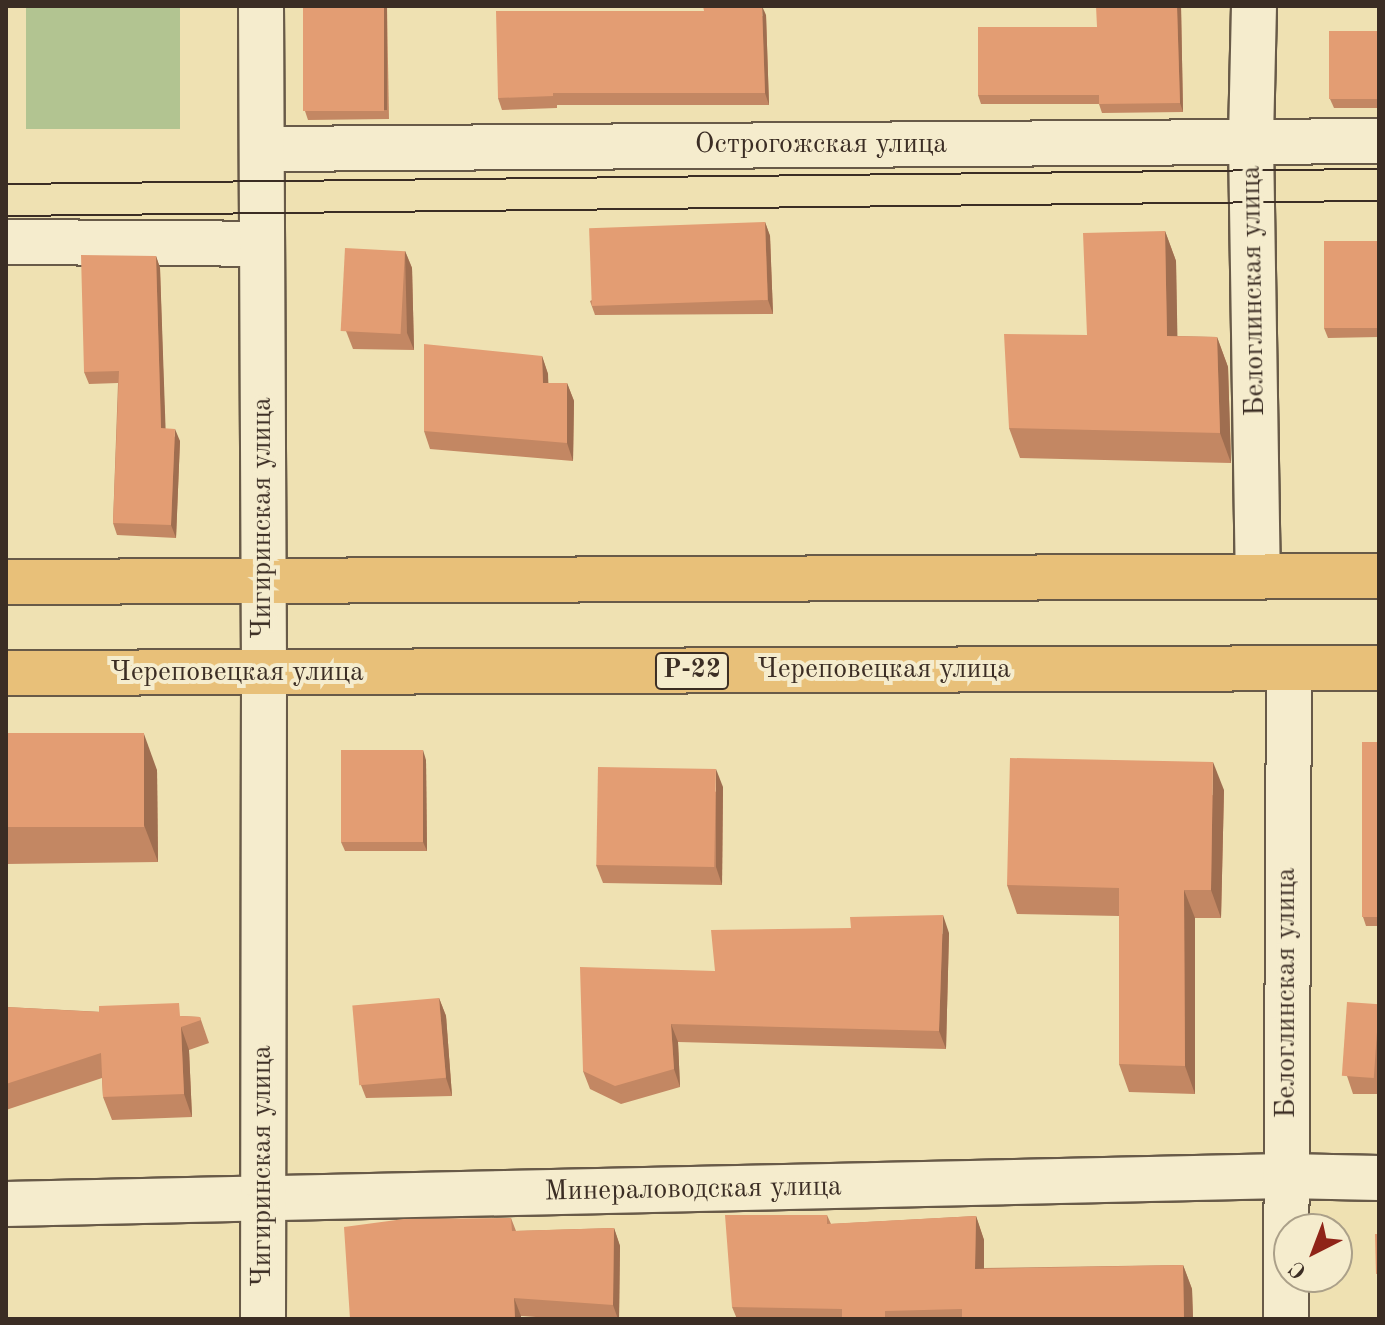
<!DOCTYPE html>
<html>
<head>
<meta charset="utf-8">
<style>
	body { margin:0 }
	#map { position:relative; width:1385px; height:1325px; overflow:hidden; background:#efe1b2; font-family:"Old Standard TT",serif }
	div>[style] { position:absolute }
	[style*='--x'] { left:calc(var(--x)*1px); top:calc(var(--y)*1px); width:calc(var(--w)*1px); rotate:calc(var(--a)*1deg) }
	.green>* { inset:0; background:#b2c491; transform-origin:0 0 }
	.roads { filter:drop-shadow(2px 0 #685a48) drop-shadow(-2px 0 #685a48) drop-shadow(0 2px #685a48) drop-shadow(0 -2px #685a48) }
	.street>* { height:44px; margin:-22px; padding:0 22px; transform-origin:22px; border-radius:22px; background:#f5eccd }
	.secondary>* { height:44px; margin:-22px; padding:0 22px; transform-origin:22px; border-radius:22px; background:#f5eccd }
	.highway>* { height:44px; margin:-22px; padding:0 22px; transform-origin:22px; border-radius:22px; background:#e8c079 }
	.tram>* { height:2px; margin:-1px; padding:0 1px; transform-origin:1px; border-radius:1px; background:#3b2d24 }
	.wall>* { inset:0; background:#c38763 }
	.shaded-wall>* { inset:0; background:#9f6e50; transform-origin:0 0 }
	.building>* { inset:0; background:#e39d73; transform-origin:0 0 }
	span { translate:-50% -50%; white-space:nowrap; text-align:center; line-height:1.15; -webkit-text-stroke:8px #f5eccd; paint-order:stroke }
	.shield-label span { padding:2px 6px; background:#f5eccd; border:2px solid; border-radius:6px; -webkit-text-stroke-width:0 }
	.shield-label { font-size:26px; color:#3b2d24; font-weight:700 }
	.street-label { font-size:28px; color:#3b2d24 }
	.frame { position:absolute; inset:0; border:8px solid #3b2d24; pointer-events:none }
	.north { position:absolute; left:1273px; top:1213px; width:80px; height:80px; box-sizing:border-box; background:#f5eccd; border:2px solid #aba089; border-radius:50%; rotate:222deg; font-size:22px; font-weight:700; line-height:32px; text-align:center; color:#3b2d24 }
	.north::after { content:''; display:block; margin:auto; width:28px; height:36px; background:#8f2418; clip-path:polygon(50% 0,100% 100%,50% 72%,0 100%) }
</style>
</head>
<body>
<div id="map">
	<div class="green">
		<i style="left:26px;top:6px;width:154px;height:123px"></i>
	</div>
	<div class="roads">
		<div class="street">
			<i style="--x:1254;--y:6;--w:136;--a:91.3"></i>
			<i style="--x:1251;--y:142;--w:434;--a:89.1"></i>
			<i style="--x:264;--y:149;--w:1115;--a:-0.41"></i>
			<i style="--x:6;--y:242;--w:256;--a:0.4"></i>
			<i style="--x:6;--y:1204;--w:1279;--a:-1.25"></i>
			<i style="--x:1285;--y:1176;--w:94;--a:1.2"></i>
			<i style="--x:263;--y:1319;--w:645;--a:-89.91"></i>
			<i style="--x:1286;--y:1319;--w:651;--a:-89.74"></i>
		</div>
		<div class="secondary">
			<i style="--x:261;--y:6;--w:668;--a:89.74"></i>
		</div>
		<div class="highway">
			<i style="--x:6;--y:582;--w:1373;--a:-0.25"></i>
			<i style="--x:6;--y:673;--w:1373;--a:-0.21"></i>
		</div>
	</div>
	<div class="tram">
		<i style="--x:6;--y:184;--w:1373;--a:-0.63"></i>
		<i style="--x:6;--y:216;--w:1373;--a:-0.63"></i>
	</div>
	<div class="wall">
		<i style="clip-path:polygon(303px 6px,387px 6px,389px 119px,308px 120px,305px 111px)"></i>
		<i style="clip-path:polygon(1181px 6px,1183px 112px,1102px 113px,1099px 104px,981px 104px,978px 95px,1097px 27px)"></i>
		<i style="clip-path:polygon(766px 15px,769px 105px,557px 105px,557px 108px,502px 110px,498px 98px)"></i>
		<i style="clip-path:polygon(1379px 31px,1379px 108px,1334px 108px,1330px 99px)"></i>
		<i style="clip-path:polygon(765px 222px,770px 236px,773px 314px,595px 315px,590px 301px)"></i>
		<i style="clip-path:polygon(1165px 231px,1176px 261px,1177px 336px,1217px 337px,1228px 367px,1231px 463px,1020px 458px,1009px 428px,1087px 335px)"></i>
		<i style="clip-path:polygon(1379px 241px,1379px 337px,1328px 338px,1324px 328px)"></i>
		<i style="clip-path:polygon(405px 251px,412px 268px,414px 350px,353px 349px,346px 331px)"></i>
		<i style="clip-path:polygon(156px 256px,160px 268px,165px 429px,180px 441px,176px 538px,117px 535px,113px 523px,118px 383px,89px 384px,84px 372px)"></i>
		<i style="clip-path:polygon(542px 356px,548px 374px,548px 383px,567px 383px,574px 401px,573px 461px,430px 449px,424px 431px)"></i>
		<i style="clip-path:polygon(6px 733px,157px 770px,158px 862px,6px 864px)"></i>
		<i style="clip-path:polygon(1379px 742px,1379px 926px,1366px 926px,1363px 917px)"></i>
		<i style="clip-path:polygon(426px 760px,427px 851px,345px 851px,341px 842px)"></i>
		<i style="clip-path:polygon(723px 787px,722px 885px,603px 883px,596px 865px)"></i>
		<i style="clip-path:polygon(1224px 790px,1221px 918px,1195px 918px,1195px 1094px,1129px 1092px,1119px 1064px,1119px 916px,1017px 914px,1007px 885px)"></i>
		<i style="clip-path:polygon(949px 933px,946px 1049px,678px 1042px,680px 1087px,621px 1104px,590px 1089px,583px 1071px,715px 971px)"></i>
		<i style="clip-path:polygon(439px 998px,446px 1016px,452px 1096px,366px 1098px,359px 1080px)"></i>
		<i style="clip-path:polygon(1379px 1004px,1379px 1094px,1353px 1094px,1347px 1076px)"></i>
		<i style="clip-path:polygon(6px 1007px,200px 1017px,209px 1043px,189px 1050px,192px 1117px,112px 1120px,103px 1097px,102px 1078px,6px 1110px)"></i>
		<i style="clip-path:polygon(827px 1215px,831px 1224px,976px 1216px,984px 1240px,984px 1268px,1183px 1265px,1192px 1289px,1193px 1319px,737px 1319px,732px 1307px)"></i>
		<i style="clip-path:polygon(511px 1218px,516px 1231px,614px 1228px,620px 1246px,619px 1319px,566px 1319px,521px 1316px,521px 1319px,350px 1319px)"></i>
	</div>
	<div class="shaded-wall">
		<i style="left:384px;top:6px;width:3px;height:104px"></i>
		<i style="clip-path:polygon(762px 6px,766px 15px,769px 105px,765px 93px)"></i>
		<i style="clip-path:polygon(1177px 6px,1181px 6px,1183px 112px,1180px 103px)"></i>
		<i style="clip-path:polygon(765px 222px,770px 236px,773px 314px,768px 300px)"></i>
		<i style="clip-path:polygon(1165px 231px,1176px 261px,1178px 367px,1167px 336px)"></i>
		<i style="clip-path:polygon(405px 251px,412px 268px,414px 350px,407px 333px)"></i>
		<i style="clip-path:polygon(156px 256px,160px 268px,166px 441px,161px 428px)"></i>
		<i style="clip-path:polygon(1217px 337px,1228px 367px,1231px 463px,1220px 433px)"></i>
		<i style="clip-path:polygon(542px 356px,548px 374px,549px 400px,543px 383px)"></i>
		<i style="clip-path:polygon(567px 383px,574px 401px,573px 461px,567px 443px)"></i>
		<i style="clip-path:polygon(175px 429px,180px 441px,176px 538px,171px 525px)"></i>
		<i style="clip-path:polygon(144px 734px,157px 770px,158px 862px,144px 825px)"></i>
		<i style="clip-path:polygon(423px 750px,426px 760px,427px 851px,423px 842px)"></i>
		<i style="clip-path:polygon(1213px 762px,1224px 790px,1221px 918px,1211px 890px)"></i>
		<i style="clip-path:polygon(716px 769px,723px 787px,722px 885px,716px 867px)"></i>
		<i style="clip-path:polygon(1184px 890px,1195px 918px,1195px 1094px,1185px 1066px)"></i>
		<i style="clip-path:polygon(943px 915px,949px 933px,946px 1049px,939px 1031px)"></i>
		<i style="clip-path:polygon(439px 998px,446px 1016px,452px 1096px,446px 1078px)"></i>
		<i style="clip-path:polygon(671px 1024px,678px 1042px,680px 1087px,674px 1069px)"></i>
		<i style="clip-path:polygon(181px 1027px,189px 1050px,192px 1117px,184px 1094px)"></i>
		<i style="clip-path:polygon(976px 1216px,984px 1240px,984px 1293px,975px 1269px)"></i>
		<i style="clip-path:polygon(614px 1228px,620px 1246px,619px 1319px,618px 1319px,613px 1305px)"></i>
		<i style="clip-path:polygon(1183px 1265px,1192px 1289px,1193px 1319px,1184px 1319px)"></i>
		<i style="clip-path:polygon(514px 1298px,521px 1316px,521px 1319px,515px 1319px)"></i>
	</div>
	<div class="building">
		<i style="left:303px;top:6px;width:81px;height:105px"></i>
		<i style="clip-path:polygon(703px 6px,762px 6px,765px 93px,553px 93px,553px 96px,498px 98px,496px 11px,704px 11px)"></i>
		<i style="clip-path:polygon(1096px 6px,1177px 6px,1180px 103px,1099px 104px,1099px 95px,978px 95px,978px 27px,1097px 27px)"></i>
		<i style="left:1379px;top:31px;width:68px;height:50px;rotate:90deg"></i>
		<i style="left:765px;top:222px;width:78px;height:176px;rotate:88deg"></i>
		<i style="clip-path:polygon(1165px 231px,1167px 336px,1217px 337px,1220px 433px,1009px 428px,1004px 334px,1087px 335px,1083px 233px)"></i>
		<i style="left:1324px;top:241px;width:55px;height:87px"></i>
		<i style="left:345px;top:248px;width:60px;height:83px;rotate:3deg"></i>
		<i style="clip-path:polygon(81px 255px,156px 256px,161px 428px,175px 429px,171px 525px,113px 523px,119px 371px,84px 372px)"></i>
		<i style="clip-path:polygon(424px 344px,542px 356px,543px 383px,567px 383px,567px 443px,424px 431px)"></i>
		<i style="left:6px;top:733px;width:138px;height:94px"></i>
		<i style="left:1362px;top:742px;width:17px;height:175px"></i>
		<i style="left:423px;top:750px;width:92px;height:82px;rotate:90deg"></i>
		<i style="clip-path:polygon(1010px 758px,1213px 762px,1211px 890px,1184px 890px,1185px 1066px,1119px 1064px,1119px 888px,1007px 885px)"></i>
		<i style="left:598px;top:767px;width:118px;height:98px;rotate:1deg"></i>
		<i style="clip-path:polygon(943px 915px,939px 1031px,671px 1024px,674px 1069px,615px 1086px,583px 1071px,580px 967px,715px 971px,711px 930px,851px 928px,850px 917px)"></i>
		<i style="left:439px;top:998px;width:80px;height:87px;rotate:85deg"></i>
		<i style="left:1347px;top:1002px;width:32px;height:74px;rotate:4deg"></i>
		<i style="clip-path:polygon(179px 1003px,180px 1016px,200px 1017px,201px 1020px,181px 1027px,184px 1094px,103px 1097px,101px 1053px,6px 1084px,6px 1007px,99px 1012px,99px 1006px)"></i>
		<i style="clip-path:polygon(725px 1215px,827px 1215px,827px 1224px,976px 1216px,975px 1269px,1183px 1265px,1184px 1319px,962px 1319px,962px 1309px,885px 1311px,885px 1319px,842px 1319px,842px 1309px,732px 1307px)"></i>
		<i style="clip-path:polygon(511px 1218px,512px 1231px,614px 1228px,613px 1305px,514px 1298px,515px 1319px,350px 1319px,344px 1227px,404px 1219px)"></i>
		<i style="clip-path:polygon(1375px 1234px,1379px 1234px,1379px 1274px,1376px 1274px)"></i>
	</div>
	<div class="shield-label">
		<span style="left:692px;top:671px">Р-22</span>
	</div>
	<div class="street-label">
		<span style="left:821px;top:145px">Острогожская улица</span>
		<span style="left:1254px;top:291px;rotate:-91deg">Белоглинская улица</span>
		<span style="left:263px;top:518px;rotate:-90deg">Чигиринская улица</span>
		<span style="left:884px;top:670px">Череповецкая улица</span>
		<span style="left:237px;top:673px">Череповецкая улица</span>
		<span style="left:1287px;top:993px;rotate:-90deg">Белоглинская улица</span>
		<span style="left:263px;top:1166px;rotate:-90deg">Чигиринская улица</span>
		<span style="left:693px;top:1190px;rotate:-1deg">Минераловодская улица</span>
	</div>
	<div class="frame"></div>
	<div class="north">С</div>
</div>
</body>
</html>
